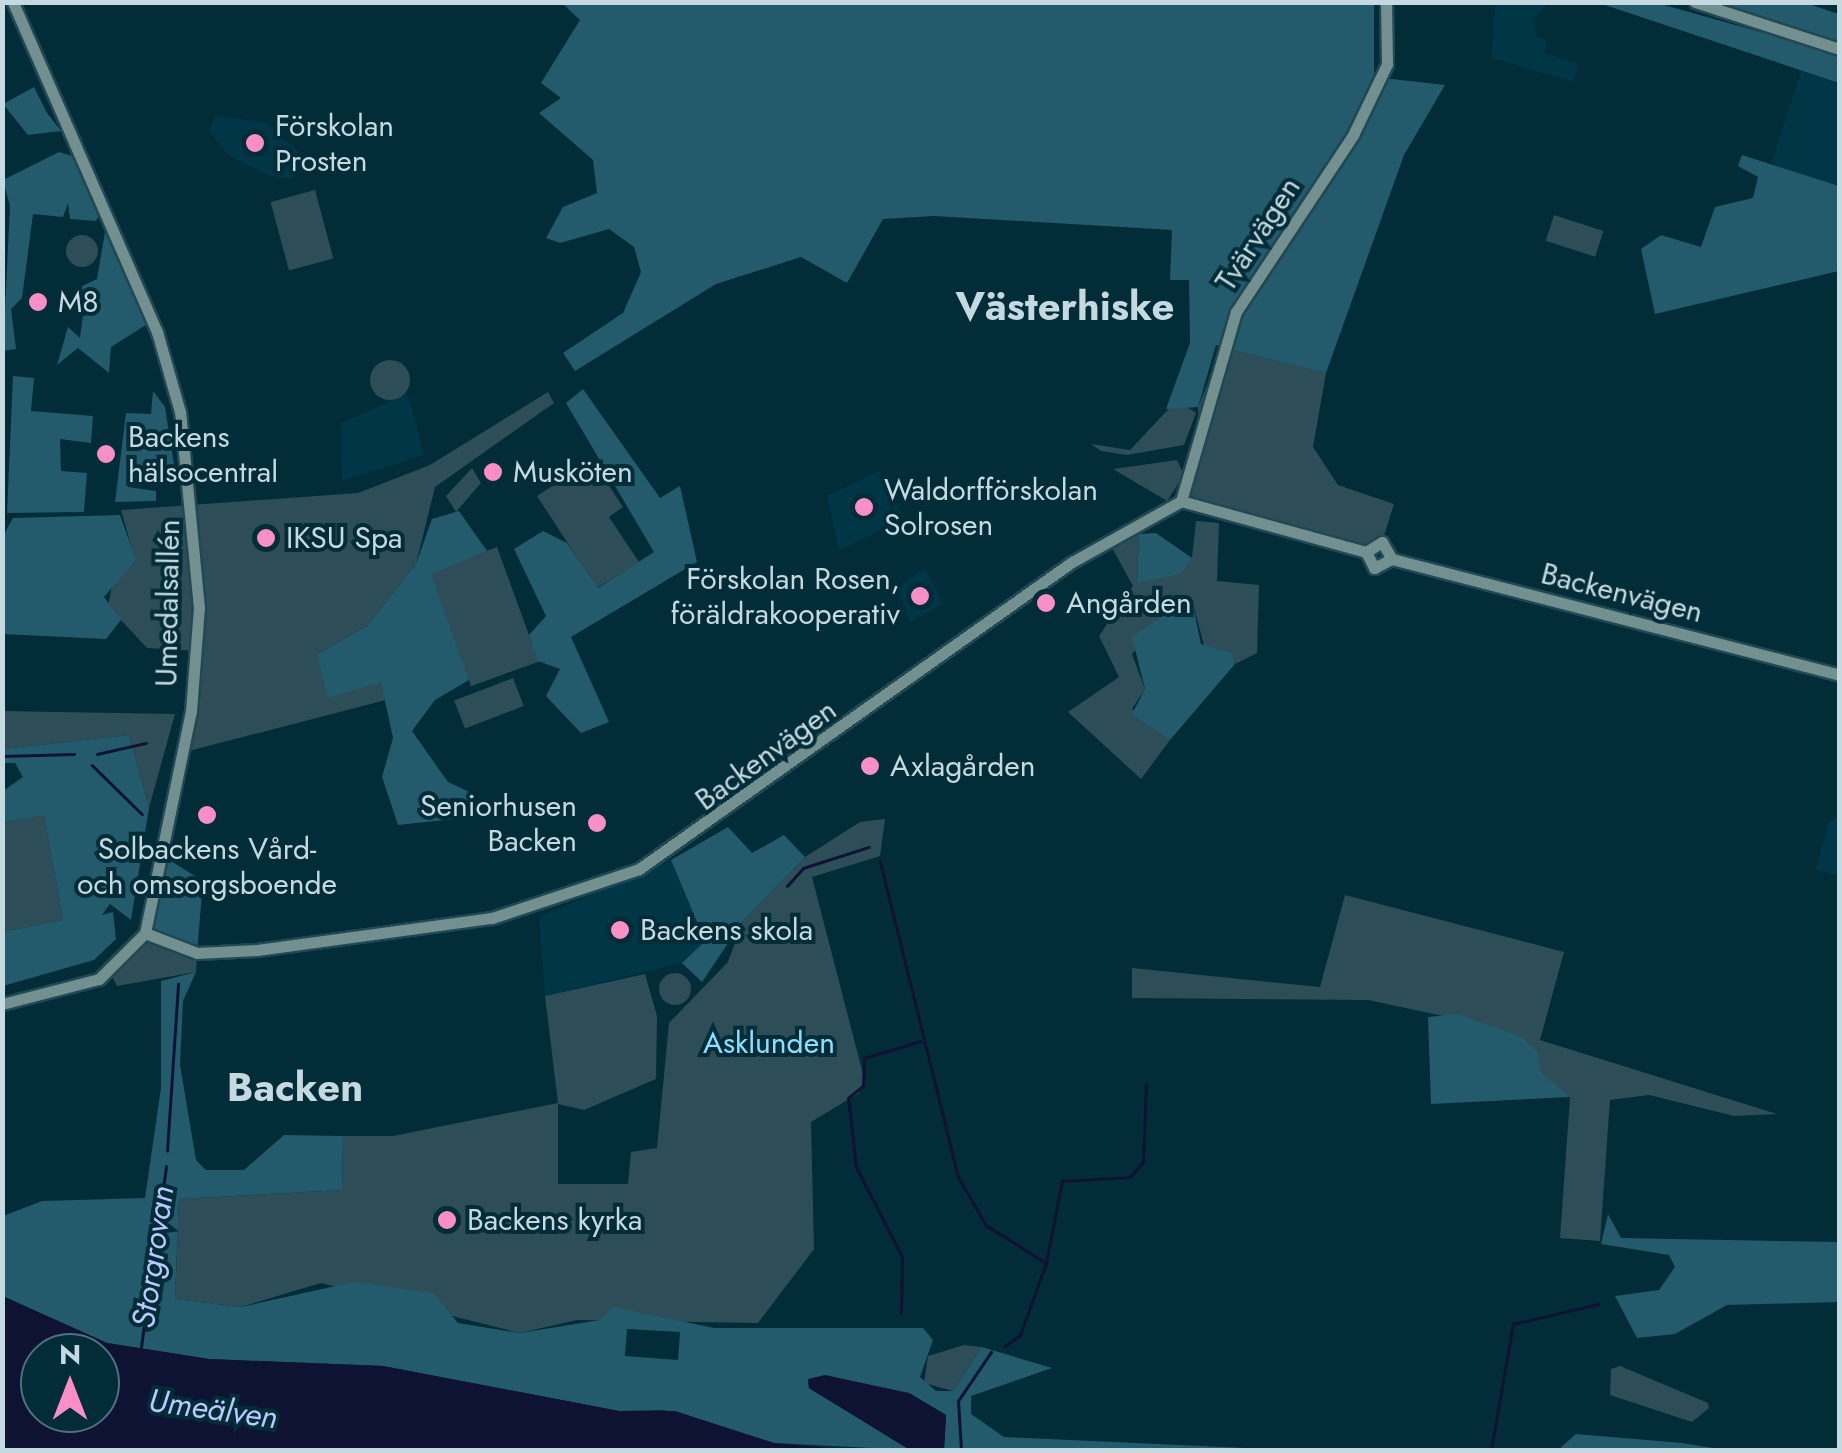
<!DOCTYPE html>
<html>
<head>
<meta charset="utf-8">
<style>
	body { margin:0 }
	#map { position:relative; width:1842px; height:1453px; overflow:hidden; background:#022c38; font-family:Jost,sans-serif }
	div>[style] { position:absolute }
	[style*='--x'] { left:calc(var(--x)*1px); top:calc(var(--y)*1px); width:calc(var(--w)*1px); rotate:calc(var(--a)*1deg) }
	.built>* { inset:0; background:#003645 }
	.green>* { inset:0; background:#2d4d58; transform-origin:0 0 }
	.round { border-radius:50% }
	.forest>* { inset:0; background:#235a6c }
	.water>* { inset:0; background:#0e1334 }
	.stream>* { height:2.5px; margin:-1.25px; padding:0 1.25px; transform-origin:1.25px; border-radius:1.25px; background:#0e1334 }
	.roads { filter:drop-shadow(2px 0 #214853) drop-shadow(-2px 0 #214853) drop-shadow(0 2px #214853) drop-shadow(0 -2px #214853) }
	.secondary>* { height:11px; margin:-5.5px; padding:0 5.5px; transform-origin:5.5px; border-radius:5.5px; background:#739091 }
	.dots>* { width:28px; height:28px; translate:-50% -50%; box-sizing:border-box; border:5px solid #022c38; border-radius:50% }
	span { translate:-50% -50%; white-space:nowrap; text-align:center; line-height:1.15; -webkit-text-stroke:8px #022c38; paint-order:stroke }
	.poi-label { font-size:30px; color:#c5d9e1 }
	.left { translate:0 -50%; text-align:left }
	.right { translate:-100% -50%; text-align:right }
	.street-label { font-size:30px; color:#c5d9e1 }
	.park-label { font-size:30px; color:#8ae1ff }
	.water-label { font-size:32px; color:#bac8fc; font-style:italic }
	.district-label { font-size:40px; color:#c5d9e1; font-weight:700 }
	.frame { position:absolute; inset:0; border:5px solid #c5d9e1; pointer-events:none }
	.north { position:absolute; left:20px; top:1333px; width:100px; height:100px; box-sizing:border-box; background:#022c38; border:2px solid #50717c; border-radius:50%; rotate:0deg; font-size:28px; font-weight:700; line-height:40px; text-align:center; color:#c5d9e1 }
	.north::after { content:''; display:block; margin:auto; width:35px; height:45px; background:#fa8fc7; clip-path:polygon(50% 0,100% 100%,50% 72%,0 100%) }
</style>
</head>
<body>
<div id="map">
	<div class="built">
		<i style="clip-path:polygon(1495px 3px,1548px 3px,1533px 20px,1537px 37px,1547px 40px,1544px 53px,1579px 64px,1573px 82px,1492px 58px)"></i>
		<i style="clip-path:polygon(1801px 71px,1839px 83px,1839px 186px,1771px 164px)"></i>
		<i style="clip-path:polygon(215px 116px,265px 122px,310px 162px,291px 179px,269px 176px,228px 155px,209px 131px)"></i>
		<i style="clip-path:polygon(408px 394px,424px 455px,342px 481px,341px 423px)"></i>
		<i style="clip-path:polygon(879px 471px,904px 518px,839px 551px,827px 496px)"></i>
		<i style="clip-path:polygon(925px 568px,943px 604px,910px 622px,897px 587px)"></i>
		<i style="clip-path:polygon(1839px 815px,1839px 876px,1816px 870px,1828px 823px)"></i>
		<i style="clip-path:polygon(671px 860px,705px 941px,682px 963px,545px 996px,539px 917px)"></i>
	</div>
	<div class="green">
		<i style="left:315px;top:190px;width:71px;height:46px;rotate:75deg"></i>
		<i style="left:1554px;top:215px;width:52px;height:27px;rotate:18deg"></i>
		<i class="round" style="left:66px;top:235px;width:32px;height:32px"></i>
		<i style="clip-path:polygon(1225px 341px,1326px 373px,1313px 447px,1338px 485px,1394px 504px,1382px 542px,1366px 552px,1181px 501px,1199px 452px,1198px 407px)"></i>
		<i class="round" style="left:370px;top:360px;width:40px;height:40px"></i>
		<i style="clip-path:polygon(548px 392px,554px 403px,435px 487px,416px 564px,367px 626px,317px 654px,381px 681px,386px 700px,181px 753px,198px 651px,147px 648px,108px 606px,113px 580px,135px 560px,121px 510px,358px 493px,430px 465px)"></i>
		<i style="clip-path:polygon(1177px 400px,1196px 413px,1184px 445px,1127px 455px,1101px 451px,1091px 444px,1130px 450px)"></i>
		<i style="clip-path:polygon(592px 460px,623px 507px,609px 517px,639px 562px,597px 588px,537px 496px)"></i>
		<i style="clip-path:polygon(1177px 460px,1184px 475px,1167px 501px,1113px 469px)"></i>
		<i style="clip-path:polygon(472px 468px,481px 483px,456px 512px,446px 496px)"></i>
		<i style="clip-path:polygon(1196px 521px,1219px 523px,1217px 581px,1259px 585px,1257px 653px,1235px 664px,1232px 653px,1205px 649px,1191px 597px,1157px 627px,1132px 654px,1145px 689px,1132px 709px,1170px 740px,1141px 779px,1068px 712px,1119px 677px,1099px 636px,1133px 586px,1111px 546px,1139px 534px,1137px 583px,1192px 558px)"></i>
		<i style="left:497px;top:547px;width:122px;height:72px;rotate:70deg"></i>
		<i style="left:513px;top:678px;width:30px;height:63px;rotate:69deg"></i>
		<i style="clip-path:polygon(2px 711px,175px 714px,149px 808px,129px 735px,3px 749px)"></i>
		<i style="clip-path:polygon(44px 814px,63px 920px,3px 932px,3px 822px)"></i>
		<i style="clip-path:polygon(885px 819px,880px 856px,812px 877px,864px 1078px,859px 1093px,811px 1122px,814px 1249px,758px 1323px,577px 1320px,520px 1333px,321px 1283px,241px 1307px,175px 1299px,179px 1199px,342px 1190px,343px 1136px,393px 1136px,558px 1103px,545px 996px,645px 974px,657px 1016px,656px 1079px,584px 1110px,558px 1104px,558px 1184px,628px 1184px,631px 1152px,657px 1148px,669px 1023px,728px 962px,743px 921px,805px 857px,860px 822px)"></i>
		<i style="clip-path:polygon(1345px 895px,1564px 952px,1540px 1040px,1777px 1114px,1734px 1116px,1649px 1095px,1610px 1100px,1600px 1241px,1560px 1238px,1570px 1097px,1481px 1024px,1368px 1000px,1132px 998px,1132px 968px,1320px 987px)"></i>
		<i style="clip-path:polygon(145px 933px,197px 953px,196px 972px,117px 986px,110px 973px)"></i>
		<i class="round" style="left:659px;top:973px;width:32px;height:32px"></i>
		<i style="clip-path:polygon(964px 1345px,982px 1347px,953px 1391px,924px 1383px,928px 1356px)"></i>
		<i style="clip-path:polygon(1620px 1366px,1708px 1403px,1709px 1408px,1692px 1422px,1610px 1395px,1611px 1369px)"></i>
	</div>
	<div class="forest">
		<i style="clip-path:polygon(561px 2px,1374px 3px,1374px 77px,1445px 85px,1404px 155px,1326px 373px,1216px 345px,1198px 407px,1166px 409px,1190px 343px,1189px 280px,1170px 280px,1172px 230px,934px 216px,883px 219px,847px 283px,801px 257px,716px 284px,575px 371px,563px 353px,623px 313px,641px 272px,634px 247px,609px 229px,560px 243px,546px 238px,563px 207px,597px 193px,593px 160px,539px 113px,561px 98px,541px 83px,580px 20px)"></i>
		<i style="clip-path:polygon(1599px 3px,1657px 3px,1839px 54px,1839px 83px)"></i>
		<i style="clip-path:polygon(1695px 3px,1805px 3px,1839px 14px,1839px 49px)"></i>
		<i style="clip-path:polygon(34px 87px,47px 113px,61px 131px,28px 135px,3px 104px)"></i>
		<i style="clip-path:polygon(59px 152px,75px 157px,102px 210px,96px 221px,70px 219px,68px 203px,63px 217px,33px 214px,22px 298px,11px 309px,16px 349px,3px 351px,10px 206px,3px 180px)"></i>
		<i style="clip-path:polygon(1742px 155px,1839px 186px,1839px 271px,1655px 314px,1641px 249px,1661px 235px,1701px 247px,1715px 207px,1753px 198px,1758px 177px,1738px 166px)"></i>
		<i style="clip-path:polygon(106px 226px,149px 323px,111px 347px,109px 373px,78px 348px,57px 365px,68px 327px,80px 338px,84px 307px,74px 290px,97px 279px)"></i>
		<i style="clip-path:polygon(13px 376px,34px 378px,31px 411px,93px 416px,91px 443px,60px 439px,61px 471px,87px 473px,84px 512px,7px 513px)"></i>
		<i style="clip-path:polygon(583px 389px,660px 498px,680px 486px,697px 562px,571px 637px,609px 722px,581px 733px,546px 696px,560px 669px,538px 661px,529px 635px,546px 616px,514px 549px,543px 531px,567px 543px,598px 588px,654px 552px,566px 403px)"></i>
		<i style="clip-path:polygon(153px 391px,165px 407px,175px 471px,130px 468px,128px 487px,156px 491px,156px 501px,115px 502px,126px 413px,151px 414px)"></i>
		<i style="clip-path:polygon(459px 511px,487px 551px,431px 574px,469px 680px,435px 700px,412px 731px,448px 782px,474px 794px,482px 816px,398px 825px,382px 777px,393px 738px,381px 682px,328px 698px,317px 654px,367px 626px,416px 564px,432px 519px)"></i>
		<i style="clip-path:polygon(120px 515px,136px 560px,104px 597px,121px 620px,106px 639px,3px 634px,3px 536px,13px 518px)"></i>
		<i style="clip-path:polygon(1156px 533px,1192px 558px,1180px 574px,1137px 583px,1139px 534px)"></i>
		<i style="clip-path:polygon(1191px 597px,1201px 644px,1232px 653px,1235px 664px,1170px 740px,1132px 714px,1145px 689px,1132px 637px)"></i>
		<i style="clip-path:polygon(129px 735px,149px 808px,131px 920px,110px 904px,102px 915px,113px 912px,116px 939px,94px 960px,3px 986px,2px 932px,63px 920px,44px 815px,3px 822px,3px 791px,23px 777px,15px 763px,3px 763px,3px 749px)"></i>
		<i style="clip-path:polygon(728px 827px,752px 853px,784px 835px,805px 857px,743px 921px,702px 982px,682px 963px,705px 941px,671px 860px)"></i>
		<i style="clip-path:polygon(163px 856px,203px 881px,197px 953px,145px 933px)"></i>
		<i style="clip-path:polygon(evenodd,196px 972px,183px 1001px,180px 1065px,196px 1160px,206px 1170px,244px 1170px,284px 1135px,343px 1136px,342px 1190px,179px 1199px,175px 1299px,241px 1307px,354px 1282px,433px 1293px,458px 1323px,520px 1333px,600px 1320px,613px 1307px,714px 1328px,923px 1328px,933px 1340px,920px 1377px,936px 1391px,953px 1391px,982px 1347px,1052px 1368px,971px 1396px,971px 1414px,1004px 1437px,1290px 1450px,944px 1450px,946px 1415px,909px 1393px,808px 1379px,809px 1388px,910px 1450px,774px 1443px,664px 1410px,619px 1411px,383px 1366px,209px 1359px,107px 1343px,3px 1296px,3px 1216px,42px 1201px,145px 1198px,161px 1088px,161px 981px,196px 972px,627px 1329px,680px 1332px,678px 1360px,625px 1356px,627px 1329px)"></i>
		<i style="clip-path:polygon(1458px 1014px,1522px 1037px,1538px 1052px,1540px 1071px,1570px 1097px,1431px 1104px,1428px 1017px)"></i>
		<i style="clip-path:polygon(1608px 1214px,1621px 1238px,1839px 1242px,1839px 1302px,1727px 1305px,1675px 1334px,1637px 1338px,1615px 1296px,1659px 1290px,1675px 1267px,1669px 1255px,1601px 1244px)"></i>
		<i style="clip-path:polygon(1576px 1434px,1682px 1443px,1725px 1450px,1558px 1450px)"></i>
	</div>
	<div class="water">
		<i style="clip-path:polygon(evenodd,2px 1296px,107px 1343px,209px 1359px,383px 1366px,619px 1411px,675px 1411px,774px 1443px,848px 1450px,3px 1450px,2px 1296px,40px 1353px,100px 1353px,100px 1413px,40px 1413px,40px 1353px)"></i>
		<i style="clip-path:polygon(825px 1375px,909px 1393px,946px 1415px,944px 1450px,910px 1450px,809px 1388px,808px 1379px)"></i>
	</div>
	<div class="stream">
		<i style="--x:97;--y:754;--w:50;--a:-12.7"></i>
		<i style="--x:2;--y:756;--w:72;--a:-1.6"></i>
		<i style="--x:92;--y:765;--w:70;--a:44.4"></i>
		<i style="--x:880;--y:860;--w:325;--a:76.1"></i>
		<i style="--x:958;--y:1176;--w:56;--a:60.3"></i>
		<i style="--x:986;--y:1225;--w:71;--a:32.3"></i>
		<i style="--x:787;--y:886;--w:24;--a:-48"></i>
		<i style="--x:803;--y:868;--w:69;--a:-17.7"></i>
		<i style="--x:167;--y:1151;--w:167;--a:-86.2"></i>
		<i style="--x:901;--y:1313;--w:56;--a:-89"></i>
		<i style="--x:902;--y:1257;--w:101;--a:-117.1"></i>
		<i style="--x:856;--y:1167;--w:69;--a:-96.6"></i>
		<i style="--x:848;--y:1098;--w:19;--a:-39"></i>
		<i style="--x:863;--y:1086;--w:28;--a:-88"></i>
		<i style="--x:864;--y:1058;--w:59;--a:-16.6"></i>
		<i style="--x:1005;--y:1346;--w:19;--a:-36"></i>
		<i style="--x:1020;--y:1335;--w:77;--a:-70.1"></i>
		<i style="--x:1046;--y:1263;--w:84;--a:-79"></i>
		<i style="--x:1062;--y:1181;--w:68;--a:-3.4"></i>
		<i style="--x:1130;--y:1177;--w:20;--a:-49"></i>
		<i style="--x:1143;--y:1162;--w:78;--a:-87.8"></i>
		<i style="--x:141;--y:1347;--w:182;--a:-82.1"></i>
		<i style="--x:961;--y:1450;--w:49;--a:-93.5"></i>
		<i style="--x:958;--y:1401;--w:59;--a:-56"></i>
		<i style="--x:1491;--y:1450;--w:128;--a:-80.1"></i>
		<i style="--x:1513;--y:1324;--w:87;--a:-13.2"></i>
	</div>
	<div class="roads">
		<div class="secondary">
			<i style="--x:1695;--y:2;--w:152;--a:18"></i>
			<i style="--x:1181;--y:501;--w:197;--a:-73.8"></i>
			<i style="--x:1236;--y:312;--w:212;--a:-56.5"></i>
			<i style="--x:1353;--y:135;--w:79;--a:-64.4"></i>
			<i style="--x:1387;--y:64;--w:62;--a:-90.9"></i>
			<i style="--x:1181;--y:501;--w:192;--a:15.4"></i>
			<i style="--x:1366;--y:552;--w:19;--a:-32"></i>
			<i style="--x:1382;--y:542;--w:20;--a:60"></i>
			<i style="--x:1366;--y:552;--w:18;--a:63"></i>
			<i style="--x:1374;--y:568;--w:20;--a:-27"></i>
			<i style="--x:1392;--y:559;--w:463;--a:14.5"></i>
			<i style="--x:145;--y:933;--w:56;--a:21"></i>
			<i style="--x:197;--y:953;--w:60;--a:-2.9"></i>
			<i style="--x:257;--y:950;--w:237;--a:-7.8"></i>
			<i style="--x:492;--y:918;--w:155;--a:-18.4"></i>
			<i style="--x:639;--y:869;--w:531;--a:-35.34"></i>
			<i style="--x:1072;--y:562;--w:125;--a:-29.2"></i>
			<i style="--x:2;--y:1004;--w:100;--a:-14.5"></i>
			<i style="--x:99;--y:979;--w:65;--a:-45"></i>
			<i style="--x:145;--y:933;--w:227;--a:-78.3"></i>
			<i style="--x:191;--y:711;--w:103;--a:-85.6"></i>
			<i style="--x:199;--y:608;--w:197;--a:-95.5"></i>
			<i style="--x:180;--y:412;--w:83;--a:-106"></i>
			<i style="--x:157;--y:332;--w:360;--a:-113.6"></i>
		</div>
	</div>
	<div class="dots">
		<i style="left:255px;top:143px;background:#fa8fc7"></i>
		<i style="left:38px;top:302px;background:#fa8fc7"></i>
		<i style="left:106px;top:454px;background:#fa8fc7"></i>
		<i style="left:493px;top:472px;background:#fa8fc7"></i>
		<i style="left:864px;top:507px;background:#fa8fc7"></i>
		<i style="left:266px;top:538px;background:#fa8fc7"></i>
		<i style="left:920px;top:596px;background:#fa8fc7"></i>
		<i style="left:1046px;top:603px;background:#fa8fc7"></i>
		<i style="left:870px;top:766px;background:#fa8fc7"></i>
		<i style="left:207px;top:815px;background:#fa8fc7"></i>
		<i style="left:597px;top:823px;background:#fa8fc7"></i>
		<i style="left:620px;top:930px;background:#fa8fc7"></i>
		<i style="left:447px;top:1220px;background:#fa8fc7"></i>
	</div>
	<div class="poi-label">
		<span class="left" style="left:275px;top:143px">Förskolan<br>Prosten</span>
		<span class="left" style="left:58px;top:302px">M8</span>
		<span class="left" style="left:128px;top:454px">Backens<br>hälsocentral</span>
		<span class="left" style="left:513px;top:472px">Musköten</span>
		<span class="left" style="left:884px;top:507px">Waldorfförskolan<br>Solrosen</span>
		<span class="left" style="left:286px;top:538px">IKSU Spa</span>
		<span class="right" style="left:900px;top:596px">Förskolan Rosen,<br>föräldrakooperativ</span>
		<span class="left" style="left:1066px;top:603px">Angården</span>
		<span class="left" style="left:890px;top:766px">Axlagården</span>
		<span class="right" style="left:577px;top:823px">Seniorhusen<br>Backen</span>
		<span style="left:207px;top:866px">Solbackens Vård-<br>och omsorgsboende</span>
		<span class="left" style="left:640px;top:930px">Backens skola</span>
		<span class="left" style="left:467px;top:1220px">Backens kyrka</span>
	</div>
	<div class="street-label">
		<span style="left:1258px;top:234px;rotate:-57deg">Tvärvägen</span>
		<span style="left:1622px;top:593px;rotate:14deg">Backenvägen</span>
		<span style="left:168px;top:603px;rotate:-89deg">Umedalsallén</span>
		<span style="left:766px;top:755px;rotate:-36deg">Backenvägen</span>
	</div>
	<div class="park-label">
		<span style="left:769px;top:1043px">Asklunden</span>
	</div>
	<div class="water-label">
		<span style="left:153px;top:1257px;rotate:-82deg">Storgrovan</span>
		<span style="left:213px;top:1409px;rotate:8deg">Umeälven</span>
	</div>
	<div class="district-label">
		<span style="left:1065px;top:306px">Västerhiske</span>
		<span style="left:295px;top:1087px">Backen</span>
	</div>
	<div class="frame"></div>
	<div class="north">N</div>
</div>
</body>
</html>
